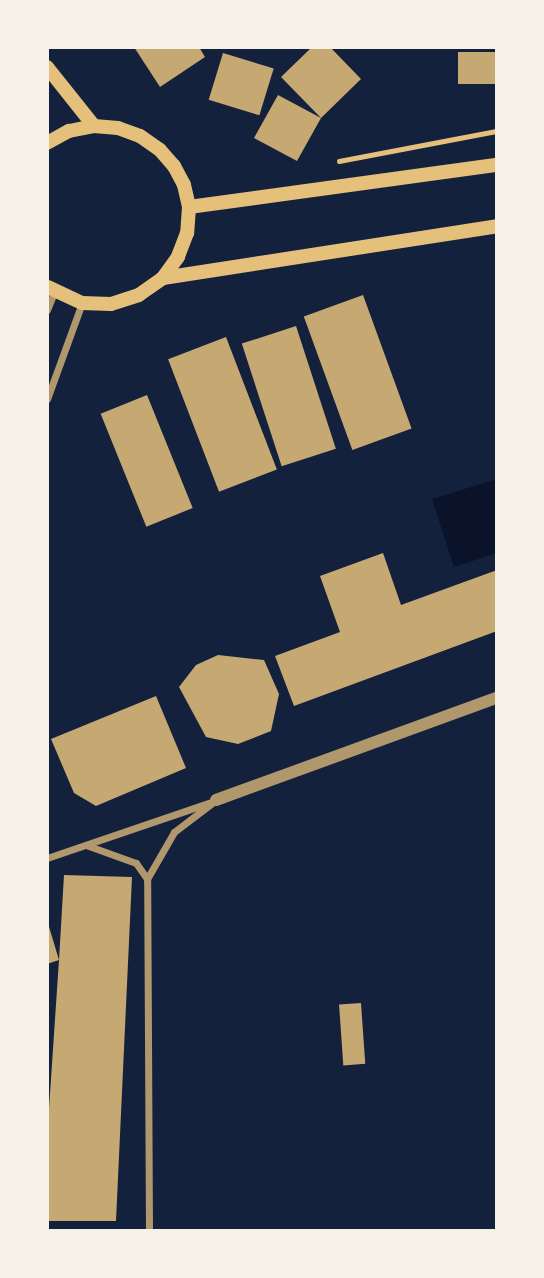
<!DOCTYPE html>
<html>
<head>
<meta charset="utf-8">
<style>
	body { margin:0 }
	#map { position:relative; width:544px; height:1278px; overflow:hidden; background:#14213d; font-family:"Titillium Web",sans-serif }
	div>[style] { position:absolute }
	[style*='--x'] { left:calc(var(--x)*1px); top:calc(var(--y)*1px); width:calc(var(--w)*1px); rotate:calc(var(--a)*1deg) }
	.water>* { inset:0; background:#0b132b }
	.building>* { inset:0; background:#c6a872; transform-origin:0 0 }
	.path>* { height:4.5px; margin:-2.25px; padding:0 2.25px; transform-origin:2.25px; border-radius:2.25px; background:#e5c07b }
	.minor>* { height:7px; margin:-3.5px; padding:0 3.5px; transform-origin:3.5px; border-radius:3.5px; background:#b1986c }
	.tertiary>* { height:12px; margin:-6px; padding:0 6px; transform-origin:6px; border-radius:6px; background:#b1986c }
	.secondary>* { height:14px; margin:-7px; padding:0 7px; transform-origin:7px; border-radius:7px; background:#e5c07b }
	span { translate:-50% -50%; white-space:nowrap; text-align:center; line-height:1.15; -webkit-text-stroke:6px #f6f1e7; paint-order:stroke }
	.frame { position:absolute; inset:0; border:49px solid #f6f1e7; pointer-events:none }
</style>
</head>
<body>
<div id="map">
	<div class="water">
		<i style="clip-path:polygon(497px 479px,497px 553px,454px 567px,432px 499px)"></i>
	</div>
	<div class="building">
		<i style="clip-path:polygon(134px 47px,199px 47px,205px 57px,160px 87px)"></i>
		<i style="clip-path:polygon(312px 47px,330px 47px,361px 79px,321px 118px,297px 161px,254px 138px,278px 95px,321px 118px,281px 77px)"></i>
		<i style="left:497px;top:52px;width:32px;height:39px;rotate:90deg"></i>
		<i style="left:223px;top:53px;width:53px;height:49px;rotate:17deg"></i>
		<i style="left:363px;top:295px;width:142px;height:63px;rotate:70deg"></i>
		<i style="left:296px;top:326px;width:129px;height:57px;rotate:72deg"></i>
		<i style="left:226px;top:337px;width:142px;height:62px;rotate:69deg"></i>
		<i style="left:147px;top:395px;width:122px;height:50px;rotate:68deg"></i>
		<i style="clip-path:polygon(383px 553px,401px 605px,497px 570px,497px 631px,294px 706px,275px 656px,340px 632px,320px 576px)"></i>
		<i style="clip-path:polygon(218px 655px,264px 660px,279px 694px,271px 731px,238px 744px,206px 737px,179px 687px,196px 665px)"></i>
		<i style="clip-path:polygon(156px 696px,186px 768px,96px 806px,74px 793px,51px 739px)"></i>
		<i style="clip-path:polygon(64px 875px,132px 877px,116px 1221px,47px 1221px,47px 1138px,59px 960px,47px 964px,47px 920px,59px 960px)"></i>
		<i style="left:361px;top:1003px;width:61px;height:22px;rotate:86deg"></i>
	</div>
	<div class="path">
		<i style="--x:339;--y:161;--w:161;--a:-10.8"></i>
	</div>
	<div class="minor">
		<i style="--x:47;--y:310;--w:18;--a:-68"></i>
		<i style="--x:47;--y:399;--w:102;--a:-70"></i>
		<i style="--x:86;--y:845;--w:53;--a:19.8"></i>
		<i style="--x:136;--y:863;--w:19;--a:55"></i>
		<i style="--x:47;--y:858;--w:171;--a:-18.8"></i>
		<i style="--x:149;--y:1231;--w:352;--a:-90.3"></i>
		<i style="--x:147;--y:879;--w:54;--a:-60.1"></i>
		<i style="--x:174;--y:832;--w:53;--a:-37.3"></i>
	</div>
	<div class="tertiary">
		<i style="--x:216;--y:800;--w:299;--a:-20"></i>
	</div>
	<div class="secondary">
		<i style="--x:47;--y:67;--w:75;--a:51.5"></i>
		<i style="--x:47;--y:143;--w:25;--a:-29"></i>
		<i style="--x:69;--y:131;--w:25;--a:-11"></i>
		<i style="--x:94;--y:126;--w:24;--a:5"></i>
		<i style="--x:118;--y:128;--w:23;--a:20"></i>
		<i style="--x:140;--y:136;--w:24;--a:35"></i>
		<i style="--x:160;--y:150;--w:21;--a:49"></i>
		<i style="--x:174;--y:166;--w:21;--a:62"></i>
		<i style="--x:184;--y:185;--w:23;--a:77"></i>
		<i style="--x:189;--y:207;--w:26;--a:94"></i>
		<i style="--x:187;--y:233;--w:26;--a:111"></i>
		<i style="--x:178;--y:257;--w:26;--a:126"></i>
		<i style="--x:163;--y:278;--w:29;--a:145"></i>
		<i style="--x:139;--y:295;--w:29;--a:162"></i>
		<i style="--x:111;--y:304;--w:29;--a:-178"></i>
		<i style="--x:82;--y:303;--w:38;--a:-155"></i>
		<i style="--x:189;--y:207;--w:311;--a:-7.8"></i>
		<i style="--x:163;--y:278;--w:338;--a:-8.8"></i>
	</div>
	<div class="frame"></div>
</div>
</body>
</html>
